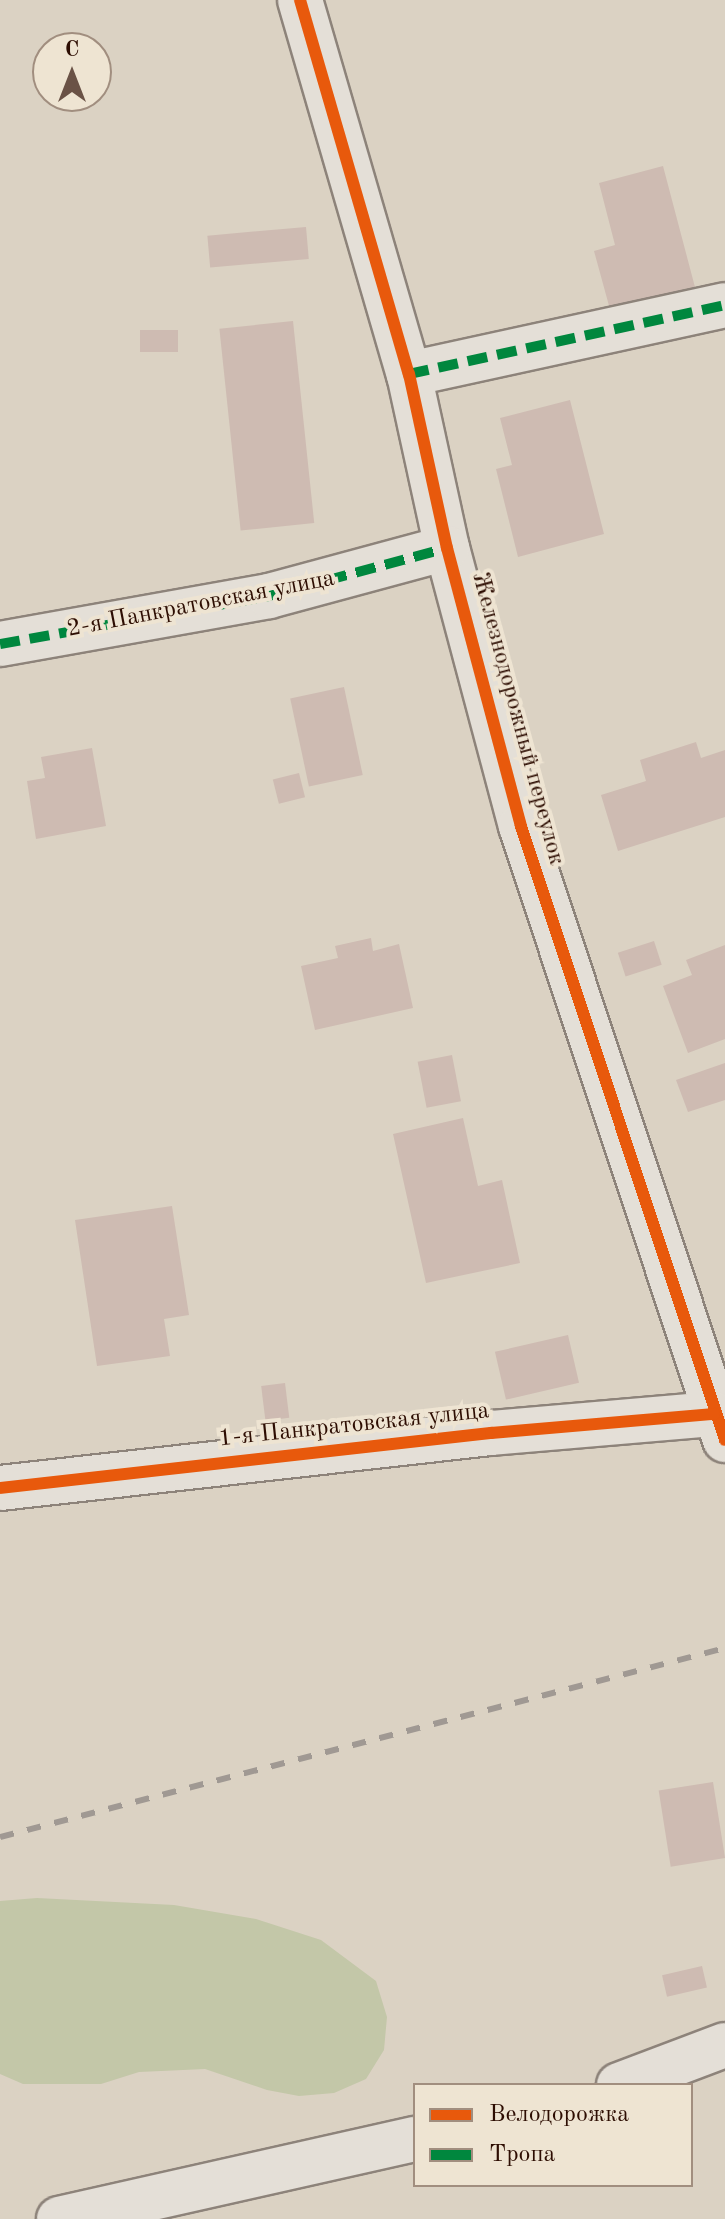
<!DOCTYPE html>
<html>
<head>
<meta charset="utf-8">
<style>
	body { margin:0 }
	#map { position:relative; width:725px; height:2219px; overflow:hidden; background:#dbd2c3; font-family:"Old Standard TT",serif }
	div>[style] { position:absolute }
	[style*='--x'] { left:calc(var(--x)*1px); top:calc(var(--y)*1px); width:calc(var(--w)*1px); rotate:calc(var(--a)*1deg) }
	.green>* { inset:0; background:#c3c7a8 }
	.building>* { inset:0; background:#cebbb2; transform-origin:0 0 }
	.roads { filter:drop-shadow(2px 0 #8d837a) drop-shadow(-2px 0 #8d837a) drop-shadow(0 2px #8d837a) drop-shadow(0 -2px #8d837a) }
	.minor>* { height:44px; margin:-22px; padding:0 22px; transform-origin:22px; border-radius:22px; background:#e4dfd7 }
	.rail>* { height:6px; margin-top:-3px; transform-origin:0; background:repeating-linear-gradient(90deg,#a09993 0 14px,transparent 0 28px) }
	.quiet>* { height:10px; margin-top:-5px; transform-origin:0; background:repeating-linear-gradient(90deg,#00873e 0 20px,transparent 0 30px) }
	.cycleway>* { height:12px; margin:-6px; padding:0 6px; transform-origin:6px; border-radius:6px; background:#e8590c }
	span { translate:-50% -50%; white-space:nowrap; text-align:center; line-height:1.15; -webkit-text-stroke:8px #eee4d2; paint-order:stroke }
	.street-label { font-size:24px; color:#2d0d02 }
	.legend { position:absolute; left:413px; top:2083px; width:280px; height:104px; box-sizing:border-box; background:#eee4d2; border:2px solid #a18e7f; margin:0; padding:10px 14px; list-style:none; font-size:24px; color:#2d0d02 }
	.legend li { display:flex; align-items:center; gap:16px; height:40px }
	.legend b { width:40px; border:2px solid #a18e7f }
	.north { position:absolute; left:32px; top:32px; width:80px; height:80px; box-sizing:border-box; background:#eee4d2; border:2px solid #a18e7f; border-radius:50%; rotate:0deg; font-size:22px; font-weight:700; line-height:32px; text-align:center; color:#2d0d02 }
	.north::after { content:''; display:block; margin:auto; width:28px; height:36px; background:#6a5246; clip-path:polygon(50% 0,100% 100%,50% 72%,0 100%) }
</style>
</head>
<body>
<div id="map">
	<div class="green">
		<i style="clip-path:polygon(37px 1898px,174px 1905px,256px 1919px,321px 1940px,376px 1981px,387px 2017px,384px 2050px,366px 2079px,334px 2093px,299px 2096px,267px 2090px,205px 2069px,139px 2072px,101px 2084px,23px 2084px,0 2074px,0 1901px)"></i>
	</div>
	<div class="building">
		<i style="clip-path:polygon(663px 166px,696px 291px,611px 313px,594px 251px,615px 245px,599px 183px)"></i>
		<i style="left:306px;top:227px;width:32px;height:99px;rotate:85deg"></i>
		<i style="left:293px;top:321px;width:203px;height:74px;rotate:84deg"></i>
		<i style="left:140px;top:330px;width:38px;height:22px"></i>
		<i style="clip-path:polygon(570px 400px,604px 534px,518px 557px,496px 469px,512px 465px,500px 418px)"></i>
		<i style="left:344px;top:687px;width:90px;height:55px;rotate:78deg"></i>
		<i style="clip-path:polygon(696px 742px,701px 758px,725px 750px,725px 817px,618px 851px,601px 795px,646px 781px,640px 760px)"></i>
		<i style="clip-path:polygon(92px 748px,106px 826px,36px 839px,27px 781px,45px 778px,41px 757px)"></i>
		<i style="left:299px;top:773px;width:25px;height:27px;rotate:76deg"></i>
		<i style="clip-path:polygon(371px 938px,373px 951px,399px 944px,413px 1008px,315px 1030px,301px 966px,338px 958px,335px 946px)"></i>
		<i style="left:654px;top:941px;width:25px;height:38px;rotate:72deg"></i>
		<i style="clip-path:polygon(725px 945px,725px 1039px,688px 1053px,663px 986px,692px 975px,686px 960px)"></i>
		<i style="left:452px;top:1055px;width:47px;height:35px;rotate:79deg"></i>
		<i style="clip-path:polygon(725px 1063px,725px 1100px,688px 1112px,676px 1080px)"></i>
		<i style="clip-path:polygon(463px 1118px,478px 1186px,502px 1180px,520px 1263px,426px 1283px,393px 1134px)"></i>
		<i style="clip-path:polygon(172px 1206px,189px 1315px,164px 1319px,170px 1356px,97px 1366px,75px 1220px)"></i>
		<i style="left:568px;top:1335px;width:49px;height:75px;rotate:77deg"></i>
		<i style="left:285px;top:1383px;width:35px;height:24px;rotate:83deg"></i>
		<i style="left:713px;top:1782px;width:77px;height:55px;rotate:81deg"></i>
		<i style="left:702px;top:1966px;width:22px;height:41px;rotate:77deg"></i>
	</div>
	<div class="roads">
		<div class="minor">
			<i style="--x:300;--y:0;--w:390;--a:73.8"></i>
			<i style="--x:409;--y:374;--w:178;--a:77.7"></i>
			<i style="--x:447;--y:548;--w:288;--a:75.1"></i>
			<i style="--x:521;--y:826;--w:647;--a:71.62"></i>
			<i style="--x:409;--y:374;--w:323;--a:-12.3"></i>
			<i style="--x:0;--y:644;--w:273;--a:-10.1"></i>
			<i style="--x:269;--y:596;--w:184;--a:-15.1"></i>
			<i style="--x:0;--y:1488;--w:494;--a:-6.4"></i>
			<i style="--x:491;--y:1433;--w:224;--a:-4.9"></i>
			<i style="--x:619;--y:2085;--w:113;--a:-20.7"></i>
			<i style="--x:59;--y:2219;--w:365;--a:-12.7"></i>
		</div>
	</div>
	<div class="rail">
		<i style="--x:0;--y:1837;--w:749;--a:-14.61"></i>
	</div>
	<div class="quiet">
		<i style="--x:409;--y:374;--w:323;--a:-12.3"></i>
		<i style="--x:0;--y:644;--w:273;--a:-10.1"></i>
		<i style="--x:269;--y:596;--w:184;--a:-15.1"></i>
	</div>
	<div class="cycleway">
		<i style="--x:300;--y:0;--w:390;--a:73.8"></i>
		<i style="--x:409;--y:374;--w:178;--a:77.7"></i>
		<i style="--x:447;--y:548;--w:288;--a:75.1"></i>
		<i style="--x:521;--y:826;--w:647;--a:71.62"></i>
		<i style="--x:0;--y:1488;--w:494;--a:-6.4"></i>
		<i style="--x:491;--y:1433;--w:224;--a:-4.9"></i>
	</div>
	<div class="street-label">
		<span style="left:201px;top:605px;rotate:-11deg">2-я Панкратовская улица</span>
		<span style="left:517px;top:719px;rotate:75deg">Железнодорожный переулок</span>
		<span style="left:354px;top:1426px;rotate:-6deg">1-я Панкратовская улица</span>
	</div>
	<ul class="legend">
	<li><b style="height:10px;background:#e8590c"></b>Велодорожка</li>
	<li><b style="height:10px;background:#00873e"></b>Тропа</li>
	</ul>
	<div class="north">С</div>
</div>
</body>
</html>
